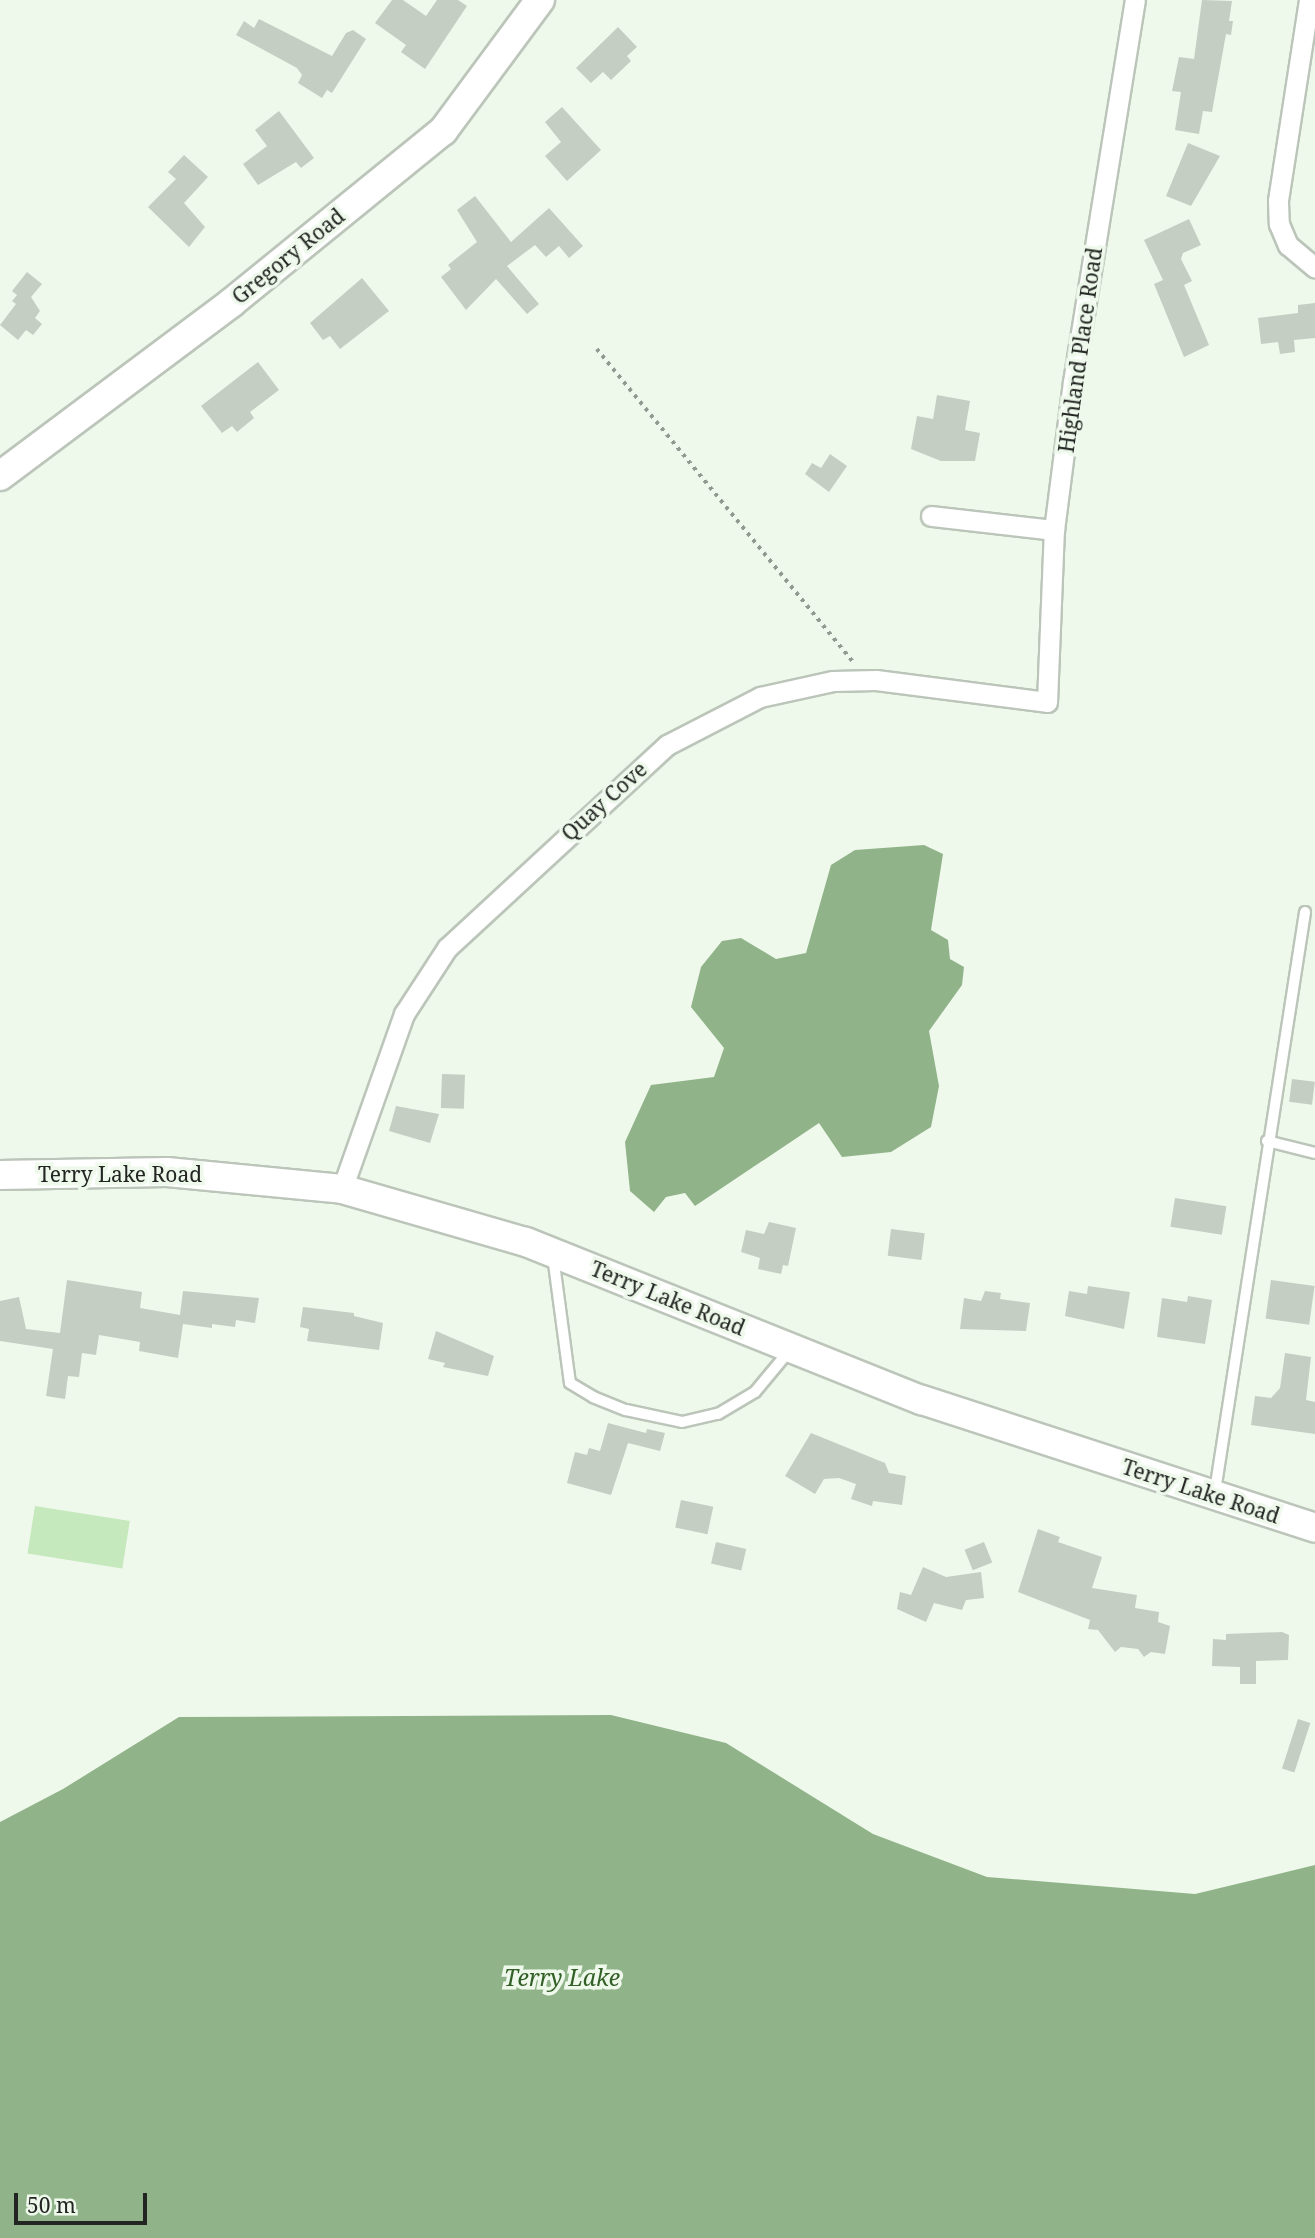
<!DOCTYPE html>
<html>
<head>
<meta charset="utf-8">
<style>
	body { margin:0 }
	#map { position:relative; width:1315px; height:2238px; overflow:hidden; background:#eef9ec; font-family:"Noto Serif",serif }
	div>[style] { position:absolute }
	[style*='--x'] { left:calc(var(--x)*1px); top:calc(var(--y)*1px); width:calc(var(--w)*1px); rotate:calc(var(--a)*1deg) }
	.green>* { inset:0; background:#c5e8bd; transform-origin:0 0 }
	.water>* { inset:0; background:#91b389 }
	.building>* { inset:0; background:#c4cec2; transform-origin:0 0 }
	.path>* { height:3.5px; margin-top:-1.75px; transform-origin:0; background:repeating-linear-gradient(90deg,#919990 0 3.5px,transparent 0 8.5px) }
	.roads { filter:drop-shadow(2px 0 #bcc5b9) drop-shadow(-2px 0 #bcc5b9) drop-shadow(0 2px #bcc5b9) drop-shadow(0 -2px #bcc5b9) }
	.lane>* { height:10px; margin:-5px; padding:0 5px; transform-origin:5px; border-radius:5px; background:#fff }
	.street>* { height:19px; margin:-9.5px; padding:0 9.5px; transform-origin:9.5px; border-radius:9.5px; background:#fff }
	.secondary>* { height:28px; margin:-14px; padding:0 14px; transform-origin:14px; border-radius:14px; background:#fff }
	span { translate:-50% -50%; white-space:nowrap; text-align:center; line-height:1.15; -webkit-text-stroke:7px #eef9ec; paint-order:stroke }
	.street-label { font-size:21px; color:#222521 }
	.water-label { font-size:23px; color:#336027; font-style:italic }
	.scale { position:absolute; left:14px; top:2193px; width:133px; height:32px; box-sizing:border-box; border:4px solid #222521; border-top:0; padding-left:9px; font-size:21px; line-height:24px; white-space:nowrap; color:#222521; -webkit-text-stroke:5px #eef9ec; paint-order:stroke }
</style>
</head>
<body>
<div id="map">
	<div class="green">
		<i style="left:35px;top:1506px;width:96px;height:48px;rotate:9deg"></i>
	</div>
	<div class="water">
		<i style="clip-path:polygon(924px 845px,943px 854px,931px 930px,948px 940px,950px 959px,964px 967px,962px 985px,929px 1031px,939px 1086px,931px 1127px,891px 1152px,842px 1157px,819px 1123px,695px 1206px,685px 1193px,666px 1197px,654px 1212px,630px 1191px,625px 1142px,651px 1085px,714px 1077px,724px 1048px,691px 1007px,701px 967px,722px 941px,741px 938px,776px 959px,806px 953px,831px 865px,855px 850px)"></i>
		<i style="clip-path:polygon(611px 1715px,726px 1743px,873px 1834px,987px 1877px,1195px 1894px,1315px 1865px,1315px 2238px,0 2238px,0 1822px,63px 1789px,179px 1717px)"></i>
	</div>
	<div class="building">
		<i style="clip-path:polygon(392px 0,403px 0,426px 16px,437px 0,458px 0,467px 6px,425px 69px,401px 52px,406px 45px,375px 23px)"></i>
		<i style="clip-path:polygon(1202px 0,1232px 1px,1229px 21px,1233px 21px,1231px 35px,1226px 34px,1212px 112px,1203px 111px,1199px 134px,1175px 130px,1181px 92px,1172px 91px,1179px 57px,1194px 59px)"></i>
		<i style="clip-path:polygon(259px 19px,332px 56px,346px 33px,353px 30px,366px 39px,332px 93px,327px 90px,322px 98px,298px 83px,302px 75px,297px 68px,236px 35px,244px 21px,254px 28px)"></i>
		<i style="clip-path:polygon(618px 27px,637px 47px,627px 56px,631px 61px,611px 80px,603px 72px,591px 83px,576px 68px)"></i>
		<i style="clip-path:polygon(562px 107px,601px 150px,567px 181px,545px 156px,561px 142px,545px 122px)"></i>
		<i style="clip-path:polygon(279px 111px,314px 158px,301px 168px,296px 162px,258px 185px,243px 164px,267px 146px,255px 130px)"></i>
		<i style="clip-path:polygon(1188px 143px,1220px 156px,1191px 206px,1166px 196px)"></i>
		<i style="clip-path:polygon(184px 155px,208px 177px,184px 203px,205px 227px,189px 247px,148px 207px,176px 179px,168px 172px)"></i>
		<i style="clip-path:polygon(475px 196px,511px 242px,549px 208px,583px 246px,569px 258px,559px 246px,546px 257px,535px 245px,507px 266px,539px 304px,527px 314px,496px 279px,466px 310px,441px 277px,451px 269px,448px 265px,477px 242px,457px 210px)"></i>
		<i style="clip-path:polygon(1189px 219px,1201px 245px,1183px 253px,1181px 259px,1192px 281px,1184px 285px,1209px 345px,1184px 357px,1154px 284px,1163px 280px,1144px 240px)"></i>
		<i style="clip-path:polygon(27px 272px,42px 284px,31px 297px,40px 311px,35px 318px,42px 324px,33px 335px,26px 330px,18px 340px,0 325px,16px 304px,12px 301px,17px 295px,12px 291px)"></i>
		<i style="clip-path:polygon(362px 278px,389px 311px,340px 349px,330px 336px,323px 340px,310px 323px)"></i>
		<i style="clip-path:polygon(1315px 303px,1315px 338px,1294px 340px,1295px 352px,1280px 354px,1278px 342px,1261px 344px,1258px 318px,1298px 313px,1298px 305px)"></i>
		<i style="clip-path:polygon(258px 362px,279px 390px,250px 412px,254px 418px,237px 432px,232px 426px,222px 433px,201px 406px)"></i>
		<i style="clip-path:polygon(937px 395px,970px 401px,965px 430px,980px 433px,975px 461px,941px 461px,911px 449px,917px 416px,933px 419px)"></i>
		<i style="clip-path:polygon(830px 454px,847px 466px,829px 492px,805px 474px,812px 463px,821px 468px)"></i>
		<i style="left:442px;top:1074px;width:23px;height:34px;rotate:2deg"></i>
		<i style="left:1292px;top:1079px;width:23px;height:23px;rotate:7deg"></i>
		<i style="clip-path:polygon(396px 1106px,439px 1114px,430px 1143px,389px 1131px)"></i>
		<i style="left:1175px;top:1198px;width:52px;height:29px;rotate:9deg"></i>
		<i style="clip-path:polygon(769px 1222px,796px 1228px,788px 1266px,783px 1265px,781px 1274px,758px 1269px,760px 1258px,741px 1252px,746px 1230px,764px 1234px)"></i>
		<i style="left:891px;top:1229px;width:34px;height:27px;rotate:7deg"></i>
		<i style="clip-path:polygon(67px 1280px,142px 1292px,140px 1308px,180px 1315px,183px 1291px,259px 1298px,255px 1323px,236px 1320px,235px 1327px,212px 1324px,212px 1328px,183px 1324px,178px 1358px,139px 1351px,140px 1342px,99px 1335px,96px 1355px,82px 1353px,79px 1377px,68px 1376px,65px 1399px,46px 1396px,53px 1349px,0 1341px,0 1301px,19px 1297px,26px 1329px,60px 1333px)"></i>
		<i style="left:1271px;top:1280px;width:44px;height:39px;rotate:8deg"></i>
		<i style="clip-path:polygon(1088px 1286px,1130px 1292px,1124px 1329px,1065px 1316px,1069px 1291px,1087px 1294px)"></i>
		<i style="clip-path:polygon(985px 1291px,1001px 1293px,1000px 1299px,1030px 1303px,1026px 1331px,960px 1329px,964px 1298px,981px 1301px)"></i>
		<i style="clip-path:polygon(1188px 1296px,1212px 1300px,1205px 1344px,1157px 1337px,1162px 1298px,1187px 1302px)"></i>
		<i style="clip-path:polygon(303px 1307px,354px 1313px,354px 1316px,383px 1323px,379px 1350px,307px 1341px,309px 1329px,300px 1327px)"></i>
		<i style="clip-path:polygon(436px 1331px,494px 1356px,488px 1376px,443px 1367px,445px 1363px,428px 1359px)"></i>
		<i style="clip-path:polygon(1285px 1353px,1311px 1357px,1306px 1400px,1315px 1402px,1315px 1434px,1251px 1425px,1255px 1396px,1271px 1398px,1280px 1388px)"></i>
		<i style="clip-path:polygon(608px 1423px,646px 1433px,647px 1429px,665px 1433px,660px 1451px,628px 1443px,611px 1495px,567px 1483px,575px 1452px,587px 1455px,589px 1448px,600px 1451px)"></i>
		<i style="clip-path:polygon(811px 1433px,885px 1463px,889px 1473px,906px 1476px,902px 1505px,873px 1501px,872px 1506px,851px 1499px,856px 1484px,839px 1478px,824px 1479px,815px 1494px,785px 1476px)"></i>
		<i style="left:681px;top:1500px;width:33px;height:28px;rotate:12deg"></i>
		<i style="clip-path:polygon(1038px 1529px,1060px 1537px,1058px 1542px,1102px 1557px,1092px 1588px,1137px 1595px,1135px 1608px,1159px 1612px,1158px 1622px,1170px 1626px,1165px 1654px,1151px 1652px,1144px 1657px,1138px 1649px,1121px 1647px,1115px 1652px,1098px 1630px,1088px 1629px,1090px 1620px,1018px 1592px)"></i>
		<i style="left:716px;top:1542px;width:31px;height:22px;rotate:13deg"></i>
		<i style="left:984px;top:1542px;width:22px;height:21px;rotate:68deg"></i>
		<i style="clip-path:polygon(923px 1567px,946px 1577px,981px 1572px,984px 1598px,966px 1600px,962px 1610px,934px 1603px,926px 1622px,897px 1609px,900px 1592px,911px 1595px)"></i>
		<i style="clip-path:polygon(1282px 1632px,1289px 1635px,1288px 1660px,1256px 1661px,1256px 1684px,1240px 1684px,1240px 1667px,1212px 1666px,1213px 1639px,1226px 1640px,1226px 1634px)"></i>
		<i style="left:1298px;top:1719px;width:13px;height:52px;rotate:18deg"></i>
	</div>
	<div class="path">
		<i style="--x:597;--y:349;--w:404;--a:50.7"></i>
	</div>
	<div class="roads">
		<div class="lane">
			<i style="--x:1267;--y:1141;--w:49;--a:14"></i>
			<i style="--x:553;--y:1256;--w:128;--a:82.4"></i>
			<i style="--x:570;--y:1383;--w:27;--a:31"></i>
			<i style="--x:593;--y:1397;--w:35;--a:22"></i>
			<i style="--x:626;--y:1410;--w:57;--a:12.1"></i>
			<i style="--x:682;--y:1422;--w:37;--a:-13"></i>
			<i style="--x:718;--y:1414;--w:43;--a:-30.7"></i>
			<i style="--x:755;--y:1392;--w:53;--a:-50.3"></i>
			<i style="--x:1215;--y:1491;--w:586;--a:-81.16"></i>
		</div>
		<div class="street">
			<i style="--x:1309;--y:0;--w:203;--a:98.8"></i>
			<i style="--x:1278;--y:201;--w:23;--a:88"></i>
			<i style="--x:1279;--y:224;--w:23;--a:67"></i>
			<i style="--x:1288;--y:245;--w:35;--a:40"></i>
			<i style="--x:931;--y:516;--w:124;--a:6.5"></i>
			<i style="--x:342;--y:1189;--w:186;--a:-70.5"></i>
			<i style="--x:404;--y:1014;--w:79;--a:-56.9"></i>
			<i style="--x:447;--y:948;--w:299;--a:-42.7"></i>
			<i style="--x:667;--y:745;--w:105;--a:-27.3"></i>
			<i style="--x:760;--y:697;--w:75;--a:-12.4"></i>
			<i style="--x:833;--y:681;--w:43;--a:-1.3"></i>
			<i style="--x:876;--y:680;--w:172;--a:7.3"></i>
			<i style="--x:1047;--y:702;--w:172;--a:-87.7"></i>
			<i style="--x:1054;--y:530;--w:149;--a:-82.7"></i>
			<i style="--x:1073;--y:382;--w:387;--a:-80.8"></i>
		</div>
		<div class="secondary">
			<i style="--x:0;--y:476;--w:289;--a:-36.8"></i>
			<i style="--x:231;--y:303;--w:273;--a:-39.1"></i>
			<i style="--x:443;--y:131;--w:163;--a:-53.5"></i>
			<i style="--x:0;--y:1175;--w:167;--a:-1"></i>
			<i style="--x:167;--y:1172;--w:176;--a:5.5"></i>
			<i style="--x:342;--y:1189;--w:191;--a:16.1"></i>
			<i style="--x:526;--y:1242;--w:426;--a:21.8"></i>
			<i style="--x:922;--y:1400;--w:413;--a:18"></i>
		</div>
	</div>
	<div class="street-label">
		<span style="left:288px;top:256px;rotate:-39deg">Gregory Road</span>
		<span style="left:1080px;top:350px;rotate:-82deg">Highland Place Road</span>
		<span style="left:604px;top:801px;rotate:-42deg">Quay Cove</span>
		<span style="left:120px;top:1174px">Terry Lake Road</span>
		<span style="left:668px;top:1298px;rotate:22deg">Terry Lake Road</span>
		<span style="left:1201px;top:1491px;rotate:18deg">Terry Lake Road</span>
	</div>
	<div class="water-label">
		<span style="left:562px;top:1977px">Terry Lake</span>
	</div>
	<div class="scale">50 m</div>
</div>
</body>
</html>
